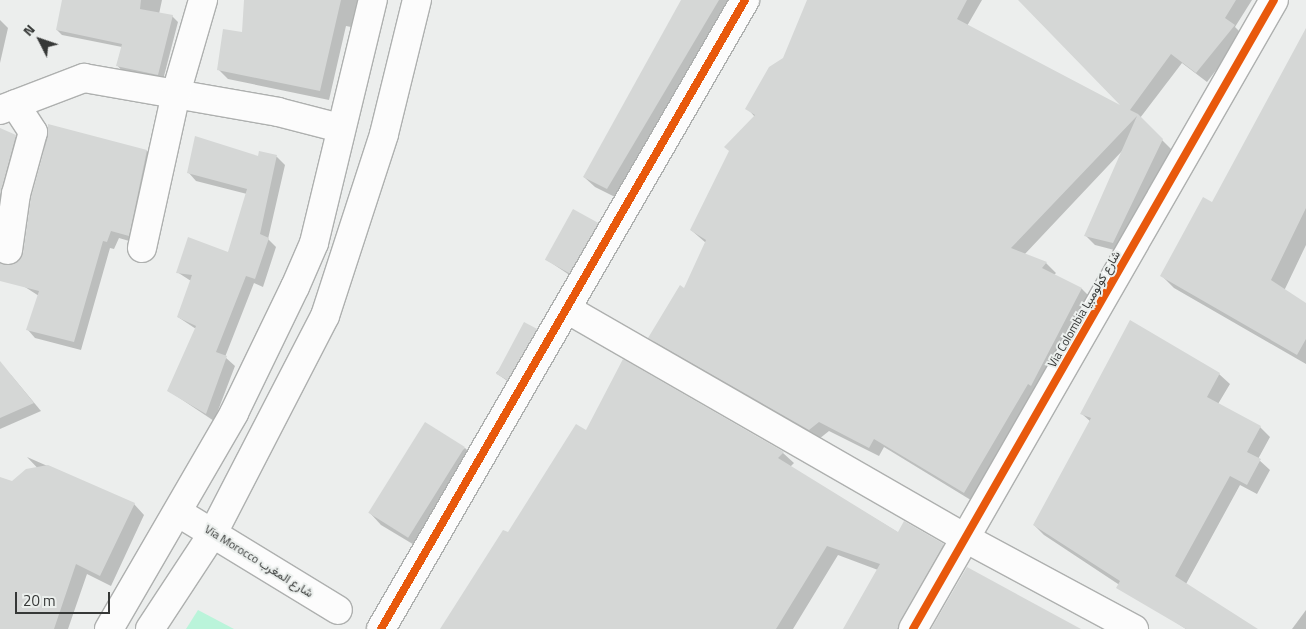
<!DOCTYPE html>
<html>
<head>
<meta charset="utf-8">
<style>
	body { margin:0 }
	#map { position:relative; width:1306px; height:629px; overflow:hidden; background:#eceeed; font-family:"Titillium Web",Vazirmatn,sans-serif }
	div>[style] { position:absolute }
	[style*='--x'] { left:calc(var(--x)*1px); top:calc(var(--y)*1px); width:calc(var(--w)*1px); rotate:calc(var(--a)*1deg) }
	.green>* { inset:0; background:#baf4da }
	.shadow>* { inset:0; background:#0003 }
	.building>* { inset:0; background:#d5d7d6; transform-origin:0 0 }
	.roads { filter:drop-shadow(1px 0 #aeb0af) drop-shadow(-1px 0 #aeb0af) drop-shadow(0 1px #aeb0af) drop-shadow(0 -1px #aeb0af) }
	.street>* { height:28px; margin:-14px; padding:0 14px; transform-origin:14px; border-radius:14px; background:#fcfcfc }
	.highway>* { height:28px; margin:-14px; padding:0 14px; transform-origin:14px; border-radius:14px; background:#fcfcfc }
	.cycleway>* { height:8px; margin:-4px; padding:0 4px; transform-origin:4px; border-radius:4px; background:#e8590c }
	span { translate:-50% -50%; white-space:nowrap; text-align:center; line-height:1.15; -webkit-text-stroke:4px #ebefed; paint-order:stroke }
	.street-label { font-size:12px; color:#363837 }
	.north { position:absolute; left:15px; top:15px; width:50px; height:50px; -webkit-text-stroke:4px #ebefed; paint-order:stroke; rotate:311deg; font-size:14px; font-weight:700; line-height:20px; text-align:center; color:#363837 }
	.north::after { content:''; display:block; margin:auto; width:18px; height:22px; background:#363837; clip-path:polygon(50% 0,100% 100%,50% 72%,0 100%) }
	.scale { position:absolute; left:15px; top:592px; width:95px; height:22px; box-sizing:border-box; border:2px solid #363837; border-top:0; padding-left:6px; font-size:15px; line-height:18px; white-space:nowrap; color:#363837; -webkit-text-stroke:4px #ebefed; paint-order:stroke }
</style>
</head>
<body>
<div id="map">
	<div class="green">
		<i style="clip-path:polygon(198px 610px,234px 629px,186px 629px)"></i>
	</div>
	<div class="shadow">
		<i style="clip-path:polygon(63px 0,162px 0,159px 14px,172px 16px,178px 22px,163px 80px,122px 71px,117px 65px,122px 47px,62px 35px,57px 30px)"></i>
		<i style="clip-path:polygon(246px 0,359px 0,351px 27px,346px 26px,329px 100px,228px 79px,218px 69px,243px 33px)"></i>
		<i style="clip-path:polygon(682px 0,746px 0,617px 198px,595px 187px,584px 177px)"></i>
		<i style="clip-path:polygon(809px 0,982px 0,967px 26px,1125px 109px,1019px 0,1252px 0,1235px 27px,1243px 35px,1207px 82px,1182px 63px,1140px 118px,1172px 150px,1122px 252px,1095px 245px,1086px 236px,1123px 150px,1024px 255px,1046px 263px,1056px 273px,1054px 275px,1082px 289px,1091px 298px,974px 502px,884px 447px,879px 456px,829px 431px,819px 439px,660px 347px,650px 338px,685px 290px,706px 243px,691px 230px,755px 117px,747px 108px,784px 59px)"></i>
		<i style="clip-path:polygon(0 20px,8px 28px,0 63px)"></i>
		<i style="clip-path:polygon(1306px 31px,1306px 245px,1284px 291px,1306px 305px,1306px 364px,1174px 288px,1162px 276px,1213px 204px)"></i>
		<i style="clip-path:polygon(49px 125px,147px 151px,155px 159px,136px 243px,119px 238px,114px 249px,110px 248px,81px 350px,35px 338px,28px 330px,39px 296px,25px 287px,28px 231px)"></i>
		<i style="clip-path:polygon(0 130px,15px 136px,25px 145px,1px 258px,6px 271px,0 277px)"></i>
		<i style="clip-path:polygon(260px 152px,277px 157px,285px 165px,268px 239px,276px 247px,263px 287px,254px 283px,225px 357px,235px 366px,214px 421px,169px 391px,196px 329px,178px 317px,191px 281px,177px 272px,228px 254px,247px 194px,196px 181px,188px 172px,259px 157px)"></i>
		<i style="clip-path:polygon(597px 224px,605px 232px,577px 280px,547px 260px)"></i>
		<i style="clip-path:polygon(1130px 322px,1219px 374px,1230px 384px,1218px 404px,1260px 427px,1270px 437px,1258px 459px,1270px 470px,1257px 494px,1240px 485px,1186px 584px,1256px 629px,1186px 629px,1044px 535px,1034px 525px,1091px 422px,1082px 414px)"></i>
		<i style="clip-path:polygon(536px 330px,544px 338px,516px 387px,496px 373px)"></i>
		<i style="clip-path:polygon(624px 361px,783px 453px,794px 463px,790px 467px,899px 533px,943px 545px,954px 556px,912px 629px,844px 629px,878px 570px,838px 555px,793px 629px,442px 629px,508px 534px,586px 432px)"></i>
		<i style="clip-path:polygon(0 370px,11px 375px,41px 411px,0 429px)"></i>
		<i style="clip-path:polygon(465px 448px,476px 459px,421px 549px,381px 525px,370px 513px)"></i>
		<i style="clip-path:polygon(27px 457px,134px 504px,144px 515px,111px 586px,87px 574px,68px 629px,0 629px,0 493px,47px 478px)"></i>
		<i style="clip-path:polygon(1306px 610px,1306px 629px,1292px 629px)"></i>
	</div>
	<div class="building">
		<i style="clip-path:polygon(62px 0,141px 0,140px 9px,173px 15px,158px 75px,116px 66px,122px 44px,56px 30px)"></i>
		<i style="clip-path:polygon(244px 0,341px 0,320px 91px,217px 70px,223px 29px,242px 32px)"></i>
		<i style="clip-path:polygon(681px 0,719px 0,607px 189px,583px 177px)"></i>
		<i style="clip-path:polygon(807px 0,967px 0,957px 19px,1120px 105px,1018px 0,1236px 0,1225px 18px,1235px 25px,1196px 73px,1171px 54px,1130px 110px,1138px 114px,1163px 139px,1113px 243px,1084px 236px,1137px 116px,1011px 248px,1047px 262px,1042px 268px,1082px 288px,1031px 386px,1028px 384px,964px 493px,874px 439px,869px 448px,819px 422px,809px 430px,648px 338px,680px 285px,684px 288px,706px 240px,690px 230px,729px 151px,724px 147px,755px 115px,745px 109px,769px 67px,783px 58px)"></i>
		<i style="clip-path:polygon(1306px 28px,1306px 208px,1271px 280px,1306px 303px,1306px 339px,1297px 355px,1160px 276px,1203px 197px,1212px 202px)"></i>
		<i style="clip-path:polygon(48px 124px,147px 150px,129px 236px,111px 231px,107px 242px,103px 241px,74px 342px,26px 330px,39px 291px,0 281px,0 263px,14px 264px,23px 253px,31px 197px,48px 136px)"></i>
		<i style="clip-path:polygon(0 128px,16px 135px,0 196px)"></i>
		<i style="clip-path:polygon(195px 136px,258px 156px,259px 151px,277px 155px,260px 234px,269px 238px,255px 279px,246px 276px,216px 352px,227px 356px,206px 414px,167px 391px,196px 326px,177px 317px,192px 275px,176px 273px,188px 237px,228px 252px,247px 189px,187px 173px)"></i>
		<i style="left:573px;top:209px;width:29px;height:58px;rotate:29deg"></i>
		<i style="clip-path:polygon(1130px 320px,1220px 373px,1207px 397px,1261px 426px,1247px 452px,1261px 459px,1247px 485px,1230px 476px,1175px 576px,1258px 629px,1186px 629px,1116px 588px,1120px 581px,1033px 525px,1091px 418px,1080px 414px)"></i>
		<i style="left:524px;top:322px;width:15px;height:59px;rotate:28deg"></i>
		<i style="clip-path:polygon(623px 359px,784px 452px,778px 458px,898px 532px,904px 521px,944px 544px,897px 629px,843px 629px,880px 564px,827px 546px,776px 629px,440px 629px,503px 530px,508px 532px,576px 424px,586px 430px)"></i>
		<i style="clip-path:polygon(0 361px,34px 403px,0 418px)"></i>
		<i style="left:425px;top:422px;width:47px;height:107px;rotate:32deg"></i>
		<i style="clip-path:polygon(48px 465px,135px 503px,100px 576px,76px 564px,54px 629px,0 629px,0 477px,12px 481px,26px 469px)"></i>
		<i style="clip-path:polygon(967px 567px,1081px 629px,931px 629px)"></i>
	</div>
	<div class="roads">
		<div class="street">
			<i style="--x:0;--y:110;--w:90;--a:-20.9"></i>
			<i style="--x:84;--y:78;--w:197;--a:9.9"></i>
			<i style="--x:278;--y:112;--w:64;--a:14.5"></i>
			<i style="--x:142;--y:248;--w:159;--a:-77.6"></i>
			<i style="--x:176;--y:93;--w:97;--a:-73.8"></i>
			<i style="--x:8;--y:250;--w:57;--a:-81.9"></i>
			<i style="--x:16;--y:194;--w:64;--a:-74.7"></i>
			<i style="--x:33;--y:132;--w:33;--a:-123"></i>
			<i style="--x:567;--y:309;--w:459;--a:29.9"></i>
			<i style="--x:965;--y:538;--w:192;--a:28.3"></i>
			<i style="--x:179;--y:513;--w:186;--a:31.4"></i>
			<i style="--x:381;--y:629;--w:727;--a:-59.94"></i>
			<i style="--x:913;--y:629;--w:725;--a:-60.15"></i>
		</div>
		<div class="highway">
			<i style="--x:109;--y:629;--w:250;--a:-59.9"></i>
			<i style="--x:234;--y:413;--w:140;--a:-64.2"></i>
			<i style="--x:295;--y:287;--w:48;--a:-66.6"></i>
			<i style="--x:314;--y:243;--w:250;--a:-76.4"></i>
			<i style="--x:150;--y:629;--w:115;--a:-56.7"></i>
			<i style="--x:213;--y:533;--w:244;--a:-62.7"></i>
			<i style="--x:325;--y:316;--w:191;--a:-72"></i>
			<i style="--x:384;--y:134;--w:138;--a:-76.2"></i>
		</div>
	</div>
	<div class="cycleway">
		<i style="--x:381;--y:629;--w:727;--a:-59.94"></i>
		<i style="--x:913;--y:629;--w:725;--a:-60.15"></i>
	</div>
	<div class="street-label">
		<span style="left:1084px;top:309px;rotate:-60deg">Via Colombia شارع كولومبيا</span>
		<span style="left:259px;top:561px;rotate:32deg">Via Morocco شارع المغرب</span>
	</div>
	<div class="north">N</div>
	<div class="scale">20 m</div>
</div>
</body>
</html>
